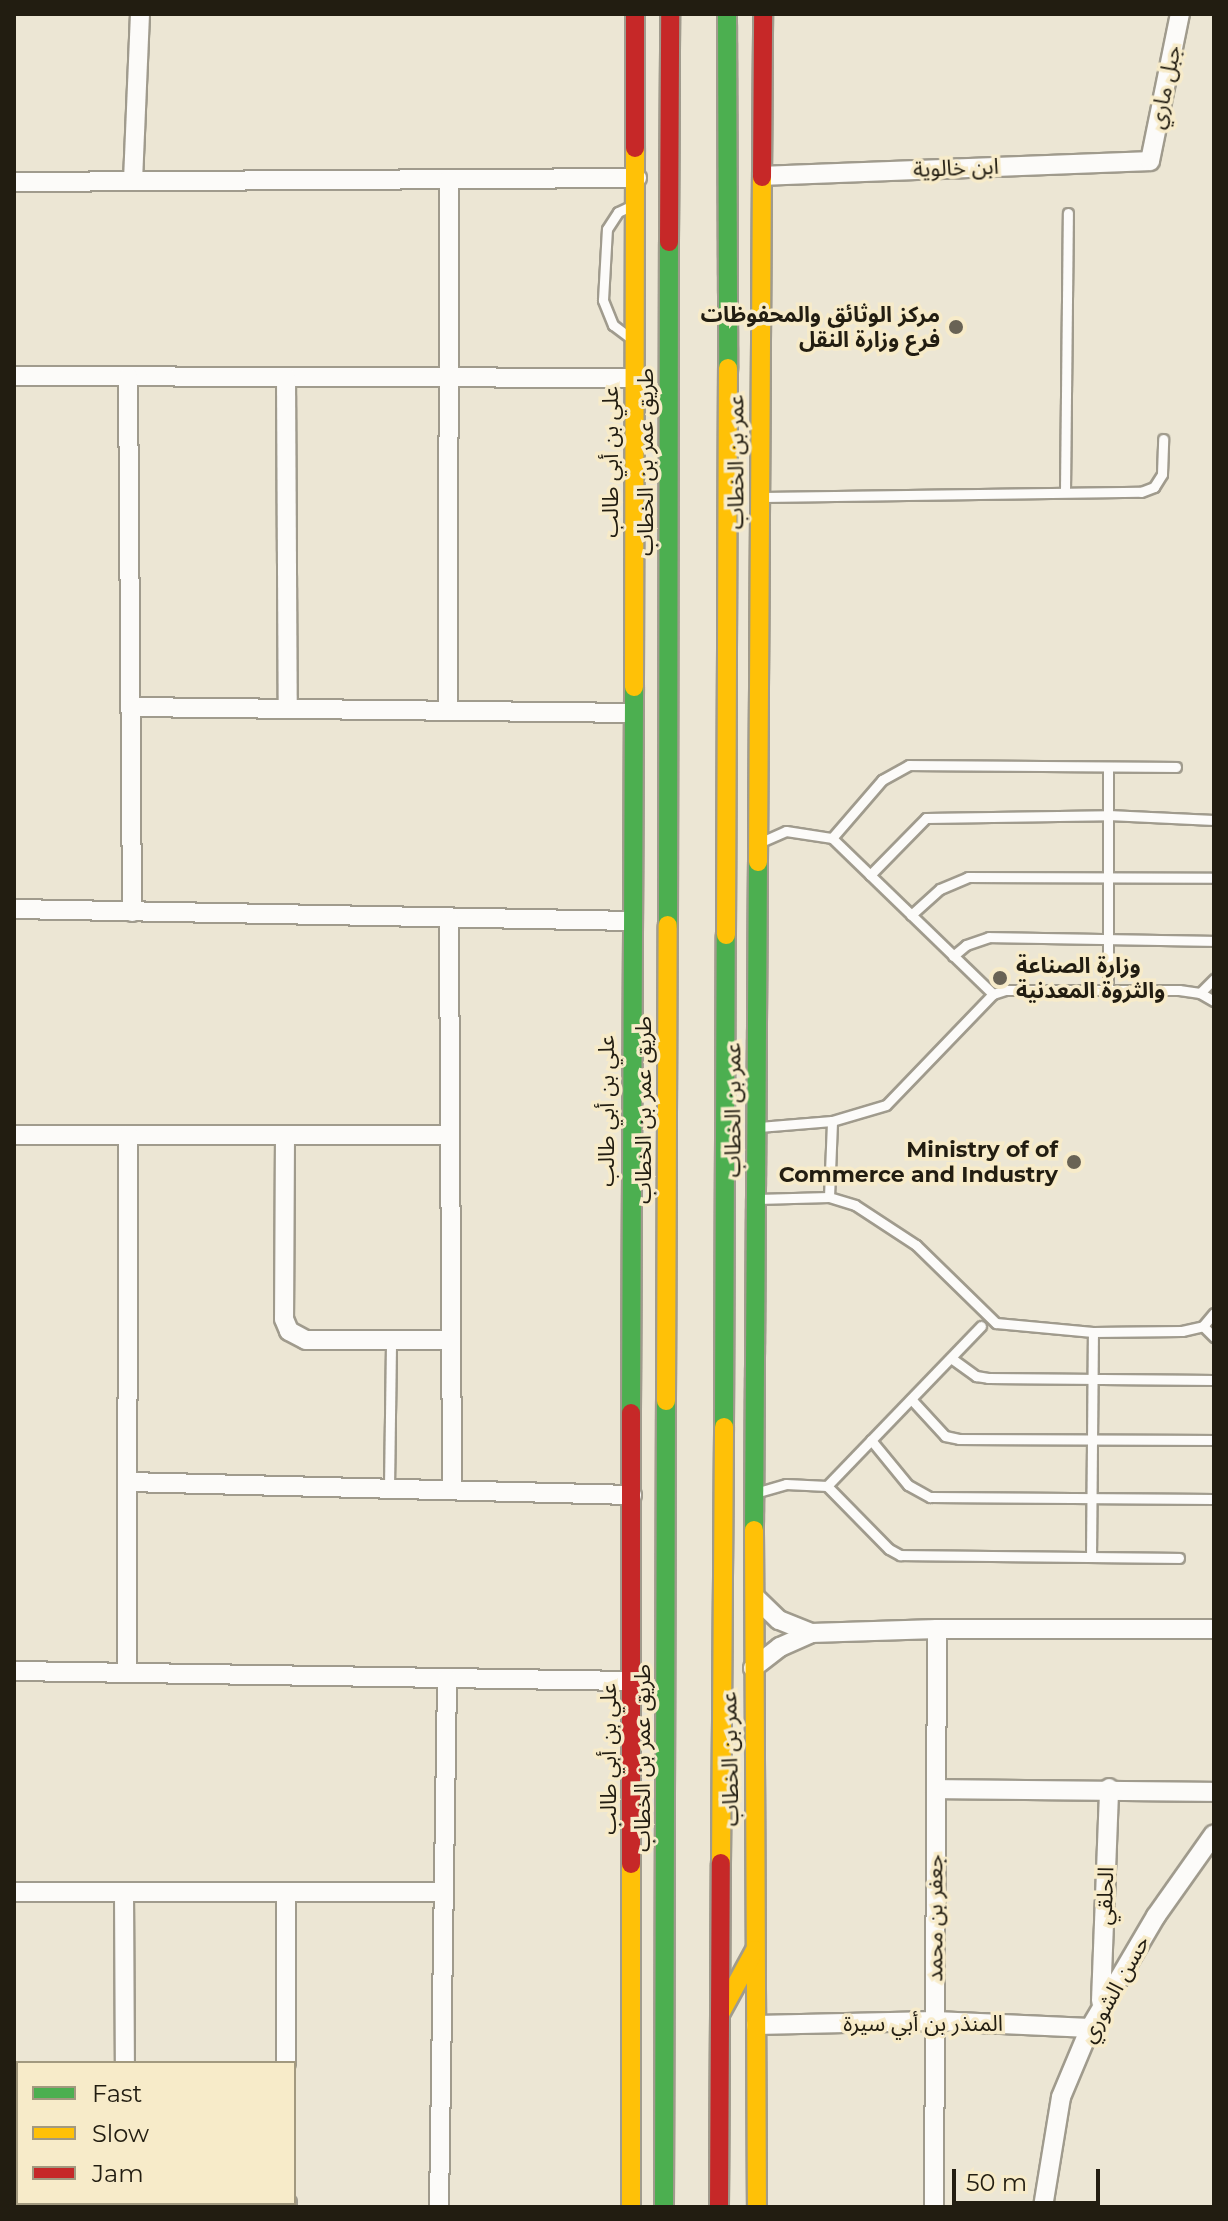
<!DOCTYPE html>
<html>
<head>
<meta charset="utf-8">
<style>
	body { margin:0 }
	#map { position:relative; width:1228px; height:2221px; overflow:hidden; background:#ece6d4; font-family:Montserrat,"Noto Sans Arabic",sans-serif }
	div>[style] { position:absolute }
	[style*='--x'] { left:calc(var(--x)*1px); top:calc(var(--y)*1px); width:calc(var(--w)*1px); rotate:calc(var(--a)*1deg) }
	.roads { filter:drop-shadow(2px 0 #a09b8d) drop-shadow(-2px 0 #a09b8d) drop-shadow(0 2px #a09b8d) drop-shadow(0 -2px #a09b8d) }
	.lane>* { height:9px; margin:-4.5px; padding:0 4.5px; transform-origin:4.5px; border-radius:4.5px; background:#fcfbf9 }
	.street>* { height:18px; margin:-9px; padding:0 9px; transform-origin:9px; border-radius:9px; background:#fcfbf9 }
	.fast>* { height:18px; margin:-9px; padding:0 9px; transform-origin:9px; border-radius:9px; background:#4caf50 }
	.slow>* { height:18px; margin:-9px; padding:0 9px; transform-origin:9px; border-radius:9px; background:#ffc107 }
	.jam>* { height:18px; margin:-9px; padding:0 9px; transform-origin:9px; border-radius:9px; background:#c62828 }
	.dots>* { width:22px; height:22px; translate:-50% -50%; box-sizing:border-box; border:4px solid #f7ebc9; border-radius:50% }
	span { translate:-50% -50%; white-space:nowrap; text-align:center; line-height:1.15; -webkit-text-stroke:7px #f7ebc9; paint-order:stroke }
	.street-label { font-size:22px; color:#221d11 }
	.poi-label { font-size:22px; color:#221d11; font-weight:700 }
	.right { translate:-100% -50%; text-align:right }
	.left { translate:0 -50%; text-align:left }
	.frame { position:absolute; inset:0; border:16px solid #221d11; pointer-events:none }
	.legend { position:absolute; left:16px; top:2061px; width:280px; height:144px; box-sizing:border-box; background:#f7ebc9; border:2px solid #a2997f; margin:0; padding:10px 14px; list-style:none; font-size:24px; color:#221d11 }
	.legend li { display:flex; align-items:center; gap:16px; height:40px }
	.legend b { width:40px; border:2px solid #a2997f }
	.scale { position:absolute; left:952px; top:2169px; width:148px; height:36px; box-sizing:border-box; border:4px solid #221d11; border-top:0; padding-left:10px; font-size:24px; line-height:28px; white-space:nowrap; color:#221d11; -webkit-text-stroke:6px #f7ebc9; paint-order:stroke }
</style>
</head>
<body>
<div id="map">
	<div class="roads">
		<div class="lane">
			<i style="--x:633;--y:340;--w:25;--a:-143"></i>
			<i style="--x:613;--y:325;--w:27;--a:-112"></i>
			<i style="--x:603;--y:300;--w:71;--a:-86.8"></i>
			<i style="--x:607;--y:229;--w:20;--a:-57"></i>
			<i style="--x:618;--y:212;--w:17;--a:-25"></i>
			<i style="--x:1065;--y:491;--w:278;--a:-89.4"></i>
			<i style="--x:763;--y:497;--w:378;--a:-0.8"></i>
			<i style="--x:1141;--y:492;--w:14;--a:-21"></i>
			<i style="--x:1154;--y:487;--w:15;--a:-58"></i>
			<i style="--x:1162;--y:474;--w:35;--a:-88"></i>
			<i style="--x:1108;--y:768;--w:222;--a:90"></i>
			<i style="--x:832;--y:838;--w:224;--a:44.1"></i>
			<i style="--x:761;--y:842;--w:27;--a:-24"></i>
			<i style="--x:786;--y:831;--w:47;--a:8.7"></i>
			<i style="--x:832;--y:838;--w:77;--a:-49.2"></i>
			<i style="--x:882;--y:780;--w:31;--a:-29"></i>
			<i style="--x:909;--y:765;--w:267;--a:0.4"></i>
			<i style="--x:870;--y:875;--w:80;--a:-45.5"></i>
			<i style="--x:926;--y:818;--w:182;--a:-0.9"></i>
			<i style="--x:1108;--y:815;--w:106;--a:2.7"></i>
			<i style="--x:911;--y:915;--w:39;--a:-42"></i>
			<i style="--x:940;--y:889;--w:30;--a:-23"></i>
			<i style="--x:968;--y:877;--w:246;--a:0.2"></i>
			<i style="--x:953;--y:956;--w:17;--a:-40"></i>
			<i style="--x:966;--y:945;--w:24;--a:-19"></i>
			<i style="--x:989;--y:937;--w:225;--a:1"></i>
			<i style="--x:1200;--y:993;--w:20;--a:-45"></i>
			<i style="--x:759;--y:1127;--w:73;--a:-4.7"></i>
			<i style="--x:832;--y:1121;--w:56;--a:-16.5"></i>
			<i style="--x:886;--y:1105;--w:154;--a:-46.1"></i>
			<i style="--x:993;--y:994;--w:13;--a:-18"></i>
			<i style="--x:1005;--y:990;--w:174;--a:0"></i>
			<i style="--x:1179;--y:990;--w:21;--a:8"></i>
			<i style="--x:1200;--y:993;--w:16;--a:30"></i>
			<i style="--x:829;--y:1197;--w:76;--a:-87.7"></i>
			<i style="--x:757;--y:1199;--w:72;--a:-1.6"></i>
			<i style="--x:829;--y:1197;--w:27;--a:17"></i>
			<i style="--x:855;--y:1205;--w:73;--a:33.3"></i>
			<i style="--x:916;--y:1245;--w:112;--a:44.3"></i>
			<i style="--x:996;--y:1323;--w:97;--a:5.3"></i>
			<i style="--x:1093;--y:1332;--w:89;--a:-0.6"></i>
			<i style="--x:1182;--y:1331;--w:22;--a:-13"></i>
			<i style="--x:1203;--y:1326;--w:17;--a:-50"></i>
			<i style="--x:1203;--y:1326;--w:16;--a:45"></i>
			<i style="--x:951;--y:1358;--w:31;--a:36"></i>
			<i style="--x:976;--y:1376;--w:12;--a:9"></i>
			<i style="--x:988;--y:1378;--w:226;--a:0.5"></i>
			<i style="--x:911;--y:1399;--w:50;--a:47.4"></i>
			<i style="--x:945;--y:1436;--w:14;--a:12"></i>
			<i style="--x:959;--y:1439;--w:255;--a:0.2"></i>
			<i style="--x:871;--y:1440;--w:58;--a:50.6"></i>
			<i style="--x:908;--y:1485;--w:25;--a:29"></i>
			<i style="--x:930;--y:1497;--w:284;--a:0.4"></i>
			<i style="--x:827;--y:1486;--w:88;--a:45.5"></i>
			<i style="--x:889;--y:1549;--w:13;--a:29"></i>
			<i style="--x:900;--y:1555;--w:279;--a:0.6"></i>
			<i style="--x:389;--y:1488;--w:148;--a:-89.2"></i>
			<i style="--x:755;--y:1493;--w:32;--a:-16"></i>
			<i style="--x:786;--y:1484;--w:41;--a:2.8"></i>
			<i style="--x:827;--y:1486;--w:222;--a:-46.1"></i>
			<i style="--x:1091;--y:1557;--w:225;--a:-89.5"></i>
		</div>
		<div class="street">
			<i style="--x:762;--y:176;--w:388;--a:-2.2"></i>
			<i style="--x:1150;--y:161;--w:150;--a:-78.5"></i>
			<i style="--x:133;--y:181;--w:167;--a:-87.6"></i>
			<i style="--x:14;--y:182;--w:623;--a:-0.37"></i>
			<i style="--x:14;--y:376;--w:622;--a:0.18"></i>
			<i style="--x:128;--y:377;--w:535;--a:89.57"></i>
			<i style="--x:286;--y:377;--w:332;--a:89.7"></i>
			<i style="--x:131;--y:707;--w:502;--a:0.68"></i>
			<i style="--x:448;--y:711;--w:532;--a:-89.89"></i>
			<i style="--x:14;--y:909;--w:617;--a:1.11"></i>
			<i style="--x:449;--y:918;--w:572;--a:89.7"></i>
			<i style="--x:14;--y:1135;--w:436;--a:0"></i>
			<i style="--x:285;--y:1135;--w:184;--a:90.3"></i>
			<i style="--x:284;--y:1319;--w:13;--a:67"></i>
			<i style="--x:289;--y:1331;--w:19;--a:28"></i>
			<i style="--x:306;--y:1340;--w:145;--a:0"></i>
			<i style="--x:128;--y:1482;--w:504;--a:1.48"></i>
			<i style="--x:755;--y:1597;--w:33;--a:44"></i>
			<i style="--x:779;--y:1620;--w:35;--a:22"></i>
			<i style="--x:811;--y:1633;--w:126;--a:-1.8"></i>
			<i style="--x:937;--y:1629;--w:277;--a:0"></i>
			<i style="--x:753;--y:1668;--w:34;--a:-38"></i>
			<i style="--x:780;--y:1647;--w:34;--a:-24"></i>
			<i style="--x:14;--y:1671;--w:619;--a:0.93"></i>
			<i style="--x:127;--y:1673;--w:538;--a:-89.89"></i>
			<i style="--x:936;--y:1789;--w:278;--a:0.6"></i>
			<i style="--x:14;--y:1892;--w:430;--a:0"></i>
			<i style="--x:124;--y:1892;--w:171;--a:89.7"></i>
			<i style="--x:286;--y:1892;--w:171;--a:90"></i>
			<i style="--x:1101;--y:2001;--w:213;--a:-87.8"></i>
			<i style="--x:756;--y:2025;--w:179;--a:-1.3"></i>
			<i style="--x:935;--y:2021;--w:155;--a:2.6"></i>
			<i style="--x:126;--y:2203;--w:4;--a:90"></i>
			<i style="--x:287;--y:2203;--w:4;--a:90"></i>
			<i style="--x:439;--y:2207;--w:529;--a:-89.13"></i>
			<i style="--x:934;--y:2207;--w:578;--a:-89.7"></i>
			<i style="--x:1043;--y:2207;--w:111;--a:-80.7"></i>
			<i style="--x:1061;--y:2097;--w:75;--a:-67.2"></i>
			<i style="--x:1090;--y:2028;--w:130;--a:-59.5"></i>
			<i style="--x:1156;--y:1916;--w:100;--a:-54.7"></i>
		</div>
		<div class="fast">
			<i style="--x:727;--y:14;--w:354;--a:89.8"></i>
			<i style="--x:668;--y:925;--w:683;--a:-89.92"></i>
			<i style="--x:631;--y:1413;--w:726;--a:-89.76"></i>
			<i style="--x:724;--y:1427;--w:492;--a:-89.8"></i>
			<i style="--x:754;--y:1530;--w:668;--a:-89.66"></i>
			<i style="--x:664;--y:2207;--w:806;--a:-89.86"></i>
		</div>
		<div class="slow">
			<i style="--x:634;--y:687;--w:539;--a:-89.89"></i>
			<i style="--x:758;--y:862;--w:685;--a:-89.67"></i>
			<i style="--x:726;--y:935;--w:567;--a:-89.8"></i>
			<i style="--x:666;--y:1401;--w:476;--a:-89.8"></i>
			<i style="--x:754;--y:1530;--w:677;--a:89.75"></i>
			<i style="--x:721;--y:1863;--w:436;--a:-89.6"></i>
			<i style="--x:631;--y:1864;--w:343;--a:90"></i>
			<i style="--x:720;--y:2014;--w:73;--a:-61.3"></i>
		</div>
		<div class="jam">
			<i style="--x:635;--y:14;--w:134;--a:90"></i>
			<i style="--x:762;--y:177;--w:163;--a:-89.6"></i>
			<i style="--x:669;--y:242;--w:228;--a:-89.7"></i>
			<i style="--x:631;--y:1413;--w:451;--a:90"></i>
			<i style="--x:719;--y:2207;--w:344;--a:-89.7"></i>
		</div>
	</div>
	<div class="dots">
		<i style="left:956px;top:327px;background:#696355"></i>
		<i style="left:1000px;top:978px;background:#696355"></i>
		<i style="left:1074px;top:1162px;background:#696355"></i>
	</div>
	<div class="street-label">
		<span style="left:1165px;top:87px;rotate:-78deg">جبل ماري</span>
		<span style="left:956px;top:168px;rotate:-2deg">ابن خالوية</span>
		<span style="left:611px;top:462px;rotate:-90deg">علي بن أبي طالب</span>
		<span style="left:646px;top:462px;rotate:-90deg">طريق عمر بن الخطاب</span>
		<span style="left:736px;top:462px;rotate:-90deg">عمر بن الخطاب</span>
		<span style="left:644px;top:1110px;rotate:-90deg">طريق عمر بن الخطاب</span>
		<span style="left:733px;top:1110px;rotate:-90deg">عمر بن الخطاب</span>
		<span style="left:607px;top:1111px;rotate:-90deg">علي بن أبي طالب</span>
		<span style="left:643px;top:1758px;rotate:-90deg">طريق عمر بن الخطاب</span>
		<span style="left:609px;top:1759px;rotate:-90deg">علي بن أبي طالب</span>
		<span style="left:730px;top:1759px;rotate:-91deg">عمر بن الخطاب</span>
		<span style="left:1105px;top:1896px;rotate:-88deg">الحلقي</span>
		<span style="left:935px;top:1918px;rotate:-90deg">جعفر بن محمد</span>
		<span style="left:1115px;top:1989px;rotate:-61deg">حسن الشوري</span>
		<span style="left:923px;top:2024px">المنذر بن أبي سيرة</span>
	</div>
	<div class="poi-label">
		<span class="right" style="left:940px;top:327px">مركز الوثائق والمحفوظات<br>فرع وزارة النقل</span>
		<span class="left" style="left:1016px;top:978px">وزارة الصناعة<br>والثروة المعدنية</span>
		<span class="right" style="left:1058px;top:1162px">Ministry of of<br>Commerce and Industry</span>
	</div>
	<div class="frame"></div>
	<ul class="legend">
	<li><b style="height:10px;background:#4caf50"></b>Fast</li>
	<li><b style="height:10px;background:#ffc107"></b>Slow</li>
	<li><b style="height:10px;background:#c62828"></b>Jam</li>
	</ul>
	<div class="scale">50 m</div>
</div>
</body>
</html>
